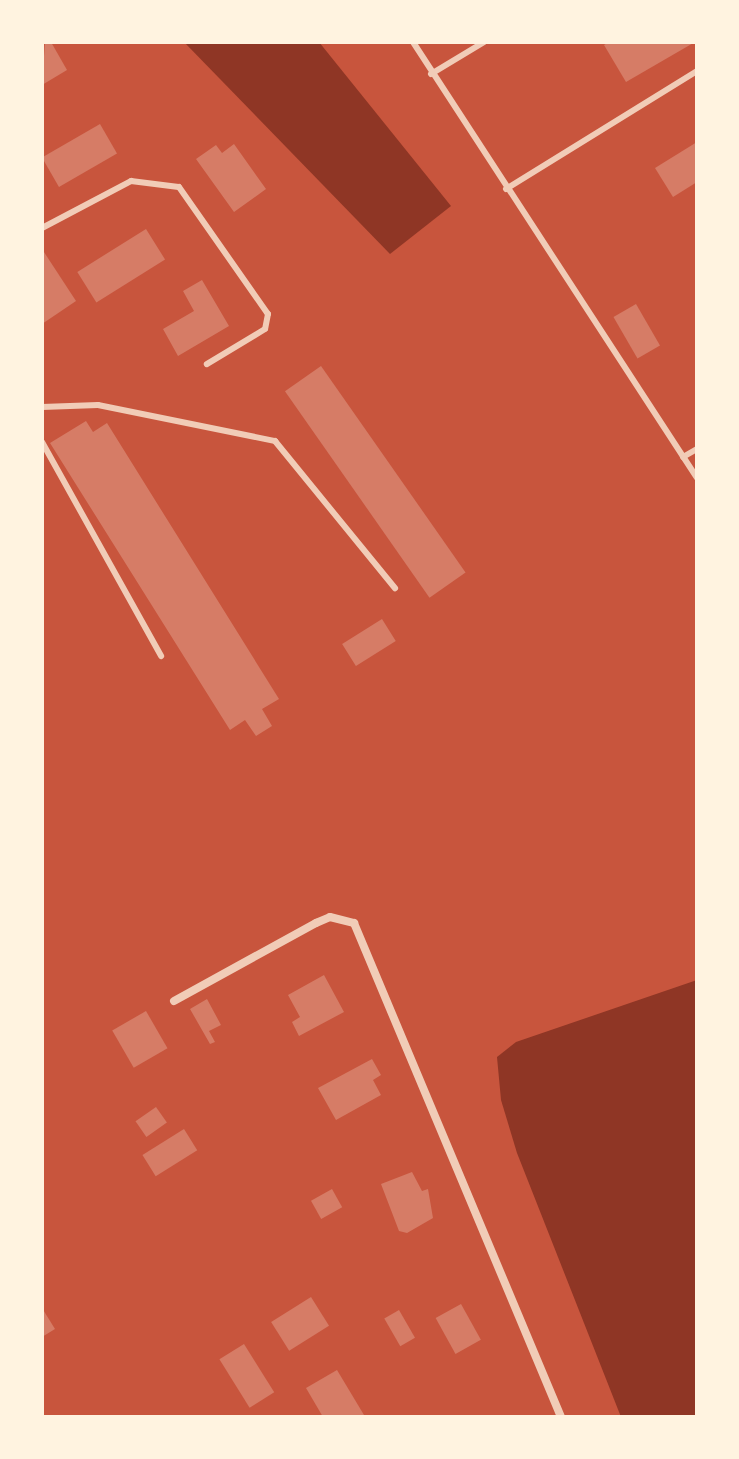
<!DOCTYPE html>
<html>
<head>
<meta charset="utf-8">
<style>
	body { margin:0 }
	#map { position:relative; width:739px; height:1459px; overflow:hidden; background:#c8553d; font-family:"Source Serif 4",serif }
	div>[style] { position:absolute }
	[style*='--x'] { left:calc(var(--x)*1px); top:calc(var(--y)*1px); width:calc(var(--w)*1px); rotate:calc(var(--a)*1deg) }
	.water>* { inset:0; background:#8f3625 }
	.building>* { inset:0; background:#d67c66; transform-origin:0 0 }
	.service>* { height:6px; margin:-3px; padding:0 3px; transform-origin:3px; border-radius:3px; background:#f1ccb7 }
	.minor>* { height:8px; margin:-4px; padding:0 4px; transform-origin:4px; border-radius:4px; background:#f1ccb7 }
	span { translate:-50% -50%; white-space:nowrap; text-align:center; line-height:1.15; -webkit-text-stroke:6px #fff3e0; paint-order:stroke }
	.frame { position:absolute; inset:0; border:44px solid #fff3e0; pointer-events:none }
</style>
</head>
<body>
<div id="map">
	<div class="water">
		<i style="clip-path:polygon(184px 42px,319px 42px,451px 206px,390px 254px)"></i>
		<i style="clip-path:polygon(697px 980px,697px 1417px,621px 1417px,517px 1153px,501px 1100px,497px 1057px,516px 1042px)"></i>
	</div>
	<div class="building">
		<i style="clip-path:polygon(45px 42px,51px 42px,67px 70px,42px 85px)"></i>
		<i style="clip-path:polygon(609px 42px,695px 42px,626px 82px,604px 45px)"></i>
		<i style="left:100px;top:124px;width:34px;height:67px;rotate:60deg"></i>
		<i style="clip-path:polygon(697px 142px,697px 182px,673px 197px,655px 168px)"></i>
		<i style="clip-path:polygon(234px 144px,266px 189px,234px 212px,196px 159px,216px 145px,222px 153px)"></i>
		<i style="left:146px;top:229px;width:36px;height:81px;rotate:58deg"></i>
		<i style="clip-path:polygon(42px 249px,76px 301px,42px 324px)"></i>
		<i style="clip-path:polygon(202px 280px,229px 326px,178px 356px,163px 329px,194px 311px,183px 291px)"></i>
		<i style="left:636px;top:304px;width:48px;height:26px;rotate:60deg"></i>
		<i style="left:321px;top:366px;width:252px;height:44px;rotate:55deg"></i>
		<i style="clip-path:polygon(86px 421px,93px 432px,107px 423px,279px 699px,262px 709px,272px 726px,256px 736px,245px 720px,230px 730px,50px 443px)"></i>
		<i style="left:382px;top:619px;width:26px;height:47px;rotate:58deg"></i>
		<i style="clip-path:polygon(324px 975px,344px 1012px,299px 1036px,292px 1022px,300px 1017px,288px 995px)"></i>
		<i style="clip-path:polygon(207px 999px,221px 1025px,209px 1031px,215px 1042px,210px 1044px,190px 1009px)"></i>
		<i style="left:146px;top:1011px;width:43px;height:39px;rotate:60deg"></i>
		<i style="clip-path:polygon(372px 1059px,381px 1075px,373px 1080px,381px 1095px,336px 1120px,318px 1088px)"></i>
		<i style="left:156px;top:1107px;width:19px;height:25px;rotate:55deg"></i>
		<i style="left:184px;top:1129px;width:25px;height:49px;rotate:58deg"></i>
		<i style="clip-path:polygon(412px 1172px,422px 1191px,428px 1189px,433px 1218px,407px 1233px,399px 1231px,381px 1184px)"></i>
		<i style="left:332px;top:1189px;width:21px;height:24px;rotate:61deg"></i>
		<i style="left:311px;top:1297px;width:34px;height:47px;rotate:58deg"></i>
		<i style="left:461px;top:1304px;width:41px;height:29px;rotate:61deg"></i>
		<i style="clip-path:polygon(42px 1308px,55px 1329px,42px 1337px)"></i>
		<i style="left:399px;top:1310px;width:32px;height:17px;rotate:60deg"></i>
		<i style="left:244px;top:1344px;width:57px;height:29px;rotate:58deg"></i>
		<i style="clip-path:polygon(337px 1370px,364px 1415px,360px 1417px,323px 1417px,306px 1388px)"></i>
	</div>
	<div class="service">
		<i style="--x:413;--y:42;--w:520;--a:56.92"></i>
		<i style="--x:431;--y:74;--w:62;--a:-31.1"></i>
		<i style="--x:506;--y:189;--w:225;--a:-31.7"></i>
		<i style="--x:42;--y:228;--w:101;--a:-27.8"></i>
		<i style="--x:131;--y:181;--w:48;--a:7.1"></i>
		<i style="--x:179;--y:187;--w:155;--a:55"></i>
		<i style="--x:268;--y:314;--w:15;--a:101"></i>
		<i style="--x:265;--y:329;--w:68;--a:148.9"></i>
		<i style="--x:42;--y:407;--w:56;--a:-2"></i>
		<i style="--x:98;--y:405;--w:181;--a:11.5"></i>
		<i style="--x:275;--y:441;--w:190;--a:50.8"></i>
		<i style="--x:42;--y:442;--w:245;--a:60.9"></i>
		<i style="--x:683;--y:457;--w:16;--a:-30"></i>
	</div>
	<div class="minor">
		<i style="--x:174;--y:1001;--w:162;--a:-28.8"></i>
		<i style="--x:316;--y:923;--w:15;--a:-23"></i>
		<i style="--x:330;--y:917;--w:25;--a:14"></i>
		<i style="--x:354;--y:923;--w:536;--a:67.26"></i>
	</div>
	<div class="frame"></div>
</div>
</body>
</html>
